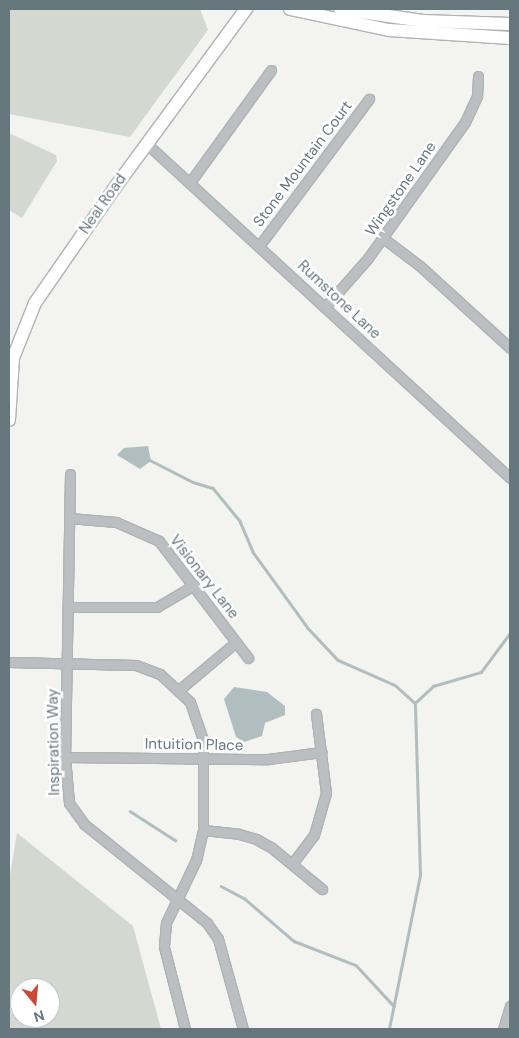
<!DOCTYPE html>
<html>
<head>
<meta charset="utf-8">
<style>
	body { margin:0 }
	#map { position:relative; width:519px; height:1038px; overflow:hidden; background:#f3f3f0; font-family:"DM Sans",sans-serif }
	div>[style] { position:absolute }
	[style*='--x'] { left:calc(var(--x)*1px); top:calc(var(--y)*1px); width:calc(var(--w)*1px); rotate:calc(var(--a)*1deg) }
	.green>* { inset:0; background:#d3d8d0 }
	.water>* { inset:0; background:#b1bec0 }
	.stream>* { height:2.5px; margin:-1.25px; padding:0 1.25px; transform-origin:1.25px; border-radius:1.25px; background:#b1bec0 }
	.roads { filter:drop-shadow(1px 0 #aeb3b6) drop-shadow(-1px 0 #aeb3b6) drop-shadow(0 1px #aeb3b6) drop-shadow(0 -1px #aeb3b6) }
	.street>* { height:9px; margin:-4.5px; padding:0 4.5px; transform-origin:4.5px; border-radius:4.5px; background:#bbbfc1 }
	.secondary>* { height:12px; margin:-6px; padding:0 6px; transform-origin:6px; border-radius:6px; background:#fff }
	span { translate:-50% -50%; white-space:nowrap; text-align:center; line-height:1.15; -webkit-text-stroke:5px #fff; paint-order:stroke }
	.street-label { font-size:15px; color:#66767d }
	.frame { position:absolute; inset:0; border:10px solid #66767d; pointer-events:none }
	.north { position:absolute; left:10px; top:978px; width:50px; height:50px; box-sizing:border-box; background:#fff; border:1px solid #c2c8cb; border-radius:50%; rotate:163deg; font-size:14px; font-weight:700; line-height:20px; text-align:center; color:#66767d }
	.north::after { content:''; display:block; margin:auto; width:18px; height:22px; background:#cd4937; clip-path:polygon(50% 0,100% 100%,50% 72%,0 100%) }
</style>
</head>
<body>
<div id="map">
	<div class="green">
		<i style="clip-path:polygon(9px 9px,200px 9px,208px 30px,130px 137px,9px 114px)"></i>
		<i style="clip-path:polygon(9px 133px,56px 155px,57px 161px,22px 218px,9px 210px)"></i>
		<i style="clip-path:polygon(evenodd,17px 833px,133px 926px,161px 1029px,9px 1029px,9px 881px,17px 833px,20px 988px,50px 988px,50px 1018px,20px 1018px,20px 988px)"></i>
	</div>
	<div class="water">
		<i style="clip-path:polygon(148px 446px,151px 461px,140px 469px,117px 455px,124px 448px)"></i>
		<i style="clip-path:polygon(234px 687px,267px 692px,285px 706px,285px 715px,265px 723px,262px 736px,244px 742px,236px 737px,224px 699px)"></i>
	</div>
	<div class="stream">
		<i style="--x:150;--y:460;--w:48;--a:27.1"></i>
		<i style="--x:193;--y:482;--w:21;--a:17"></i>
		<i style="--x:213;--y:488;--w:43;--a:50.7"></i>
		<i style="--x:240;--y:521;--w:34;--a:67"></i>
		<i style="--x:253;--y:552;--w:94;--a:54.1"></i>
		<i style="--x:308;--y:628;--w:44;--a:46.8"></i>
		<i style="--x:338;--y:660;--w:62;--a:23.7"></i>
		<i style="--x:395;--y:685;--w:27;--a:42"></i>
		<i style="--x:130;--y:811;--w:54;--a:32.8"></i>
		<i style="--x:221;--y:886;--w:26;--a:28"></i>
		<i style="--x:244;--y:898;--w:66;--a:40.7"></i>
		<i style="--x:294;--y:941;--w:66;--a:21.2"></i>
		<i style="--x:356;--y:965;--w:56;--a:47.2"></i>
		<i style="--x:389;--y:1029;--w:157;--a:-78.6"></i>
		<i style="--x:420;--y:875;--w:172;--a:-91.7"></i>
		<i style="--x:415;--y:703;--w:25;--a:-43"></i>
		<i style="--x:433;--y:686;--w:50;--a:-16.3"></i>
		<i style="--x:481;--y:672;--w:49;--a:-53.4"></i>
	</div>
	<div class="roads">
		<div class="street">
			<i style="--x:147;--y:144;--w:493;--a:42.6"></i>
			<i style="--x:191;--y:181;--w:137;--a:-54.2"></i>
			<i style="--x:383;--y:238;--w:46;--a:37.1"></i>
			<i style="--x:420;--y:266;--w:122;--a:42.3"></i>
			<i style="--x:259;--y:246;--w:184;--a:-53.2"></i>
			<i style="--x:325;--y:307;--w:65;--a:-48.7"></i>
			<i style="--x:368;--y:258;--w:167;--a:-54.5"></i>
			<i style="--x:465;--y:122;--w:29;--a:-65"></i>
			<i style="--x:477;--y:96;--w:20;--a:-87"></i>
			<i style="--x:70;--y:474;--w:283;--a:91"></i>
			<i style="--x:65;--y:757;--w:46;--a:85"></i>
			<i style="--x:69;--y:803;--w:26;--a:54"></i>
			<i style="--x:84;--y:824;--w:158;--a:38.8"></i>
			<i style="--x:207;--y:923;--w:19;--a:55"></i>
			<i style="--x:218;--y:939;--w:93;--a:74.5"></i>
			<i style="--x:69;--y:518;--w:47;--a:4.9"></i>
			<i style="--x:116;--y:522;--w:47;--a:23.8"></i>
			<i style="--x:159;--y:541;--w:147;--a:52.7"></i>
			<i style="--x:68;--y:607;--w:89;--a:0"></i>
			<i style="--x:157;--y:607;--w:43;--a:-30.7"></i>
			<i style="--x:9;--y:662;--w:127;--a:1.4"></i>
			<i style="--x:136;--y:665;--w:26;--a:21"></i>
			<i style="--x:160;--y:674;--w:41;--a:43"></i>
			<i style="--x:190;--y:702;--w:39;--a:71"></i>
			<i style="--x:203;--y:739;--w:91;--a:90"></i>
			<i style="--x:203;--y:830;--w:31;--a:103"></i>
			<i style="--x:196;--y:860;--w:70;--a:115.5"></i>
			<i style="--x:166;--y:923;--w:24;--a:95"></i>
			<i style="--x:164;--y:947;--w:85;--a:75.6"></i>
			<i style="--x:180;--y:689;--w:73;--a:-40"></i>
			<i style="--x:65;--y:757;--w:203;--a:0.6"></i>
			<i style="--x:268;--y:759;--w:54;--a:-7.4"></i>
			<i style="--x:203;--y:830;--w:36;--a:6"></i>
			<i style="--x:239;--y:834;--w:18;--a:16"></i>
			<i style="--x:256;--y:839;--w:18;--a:29"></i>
			<i style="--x:272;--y:848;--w:65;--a:39.4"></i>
			<i style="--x:292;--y:864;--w:36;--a:-53"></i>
			<i style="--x:314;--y:835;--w:44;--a:-74.1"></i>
			<i style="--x:326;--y:793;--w:80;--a:-97.2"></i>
			<i style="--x:503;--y:1029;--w:24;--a:-73"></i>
		</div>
		<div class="secondary">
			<i style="--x:290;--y:9;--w:101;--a:12"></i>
			<i style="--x:389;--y:30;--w:121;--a:3.8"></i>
			<i style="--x:340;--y:9;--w:84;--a:8.2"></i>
			<i style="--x:423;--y:21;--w:87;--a:2"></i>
			<i style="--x:9;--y:420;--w:62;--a:-86.3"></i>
			<i style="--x:13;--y:358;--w:59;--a:-68.2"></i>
			<i style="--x:35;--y:303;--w:142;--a:-55.3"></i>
			<i style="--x:116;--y:186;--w:220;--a:-53.7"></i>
		</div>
	</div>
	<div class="street-label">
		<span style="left:303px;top:164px;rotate:-53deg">Stone Mountain Court</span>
		<span style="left:401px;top:189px;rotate:-55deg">Wingstone Lane</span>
		<span style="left:103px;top:204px;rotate:-55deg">Neal Road</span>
		<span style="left:339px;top:300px;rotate:43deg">Rumstone Lane</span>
		<span style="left:204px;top:577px;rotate:52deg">Visionary Lane</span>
		<span style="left:54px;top:742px;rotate:-91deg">Inspiration Way</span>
		<span style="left:194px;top:745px;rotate:1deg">Intuition Place</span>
	</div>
	<div class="frame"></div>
	<div class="north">N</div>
</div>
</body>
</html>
